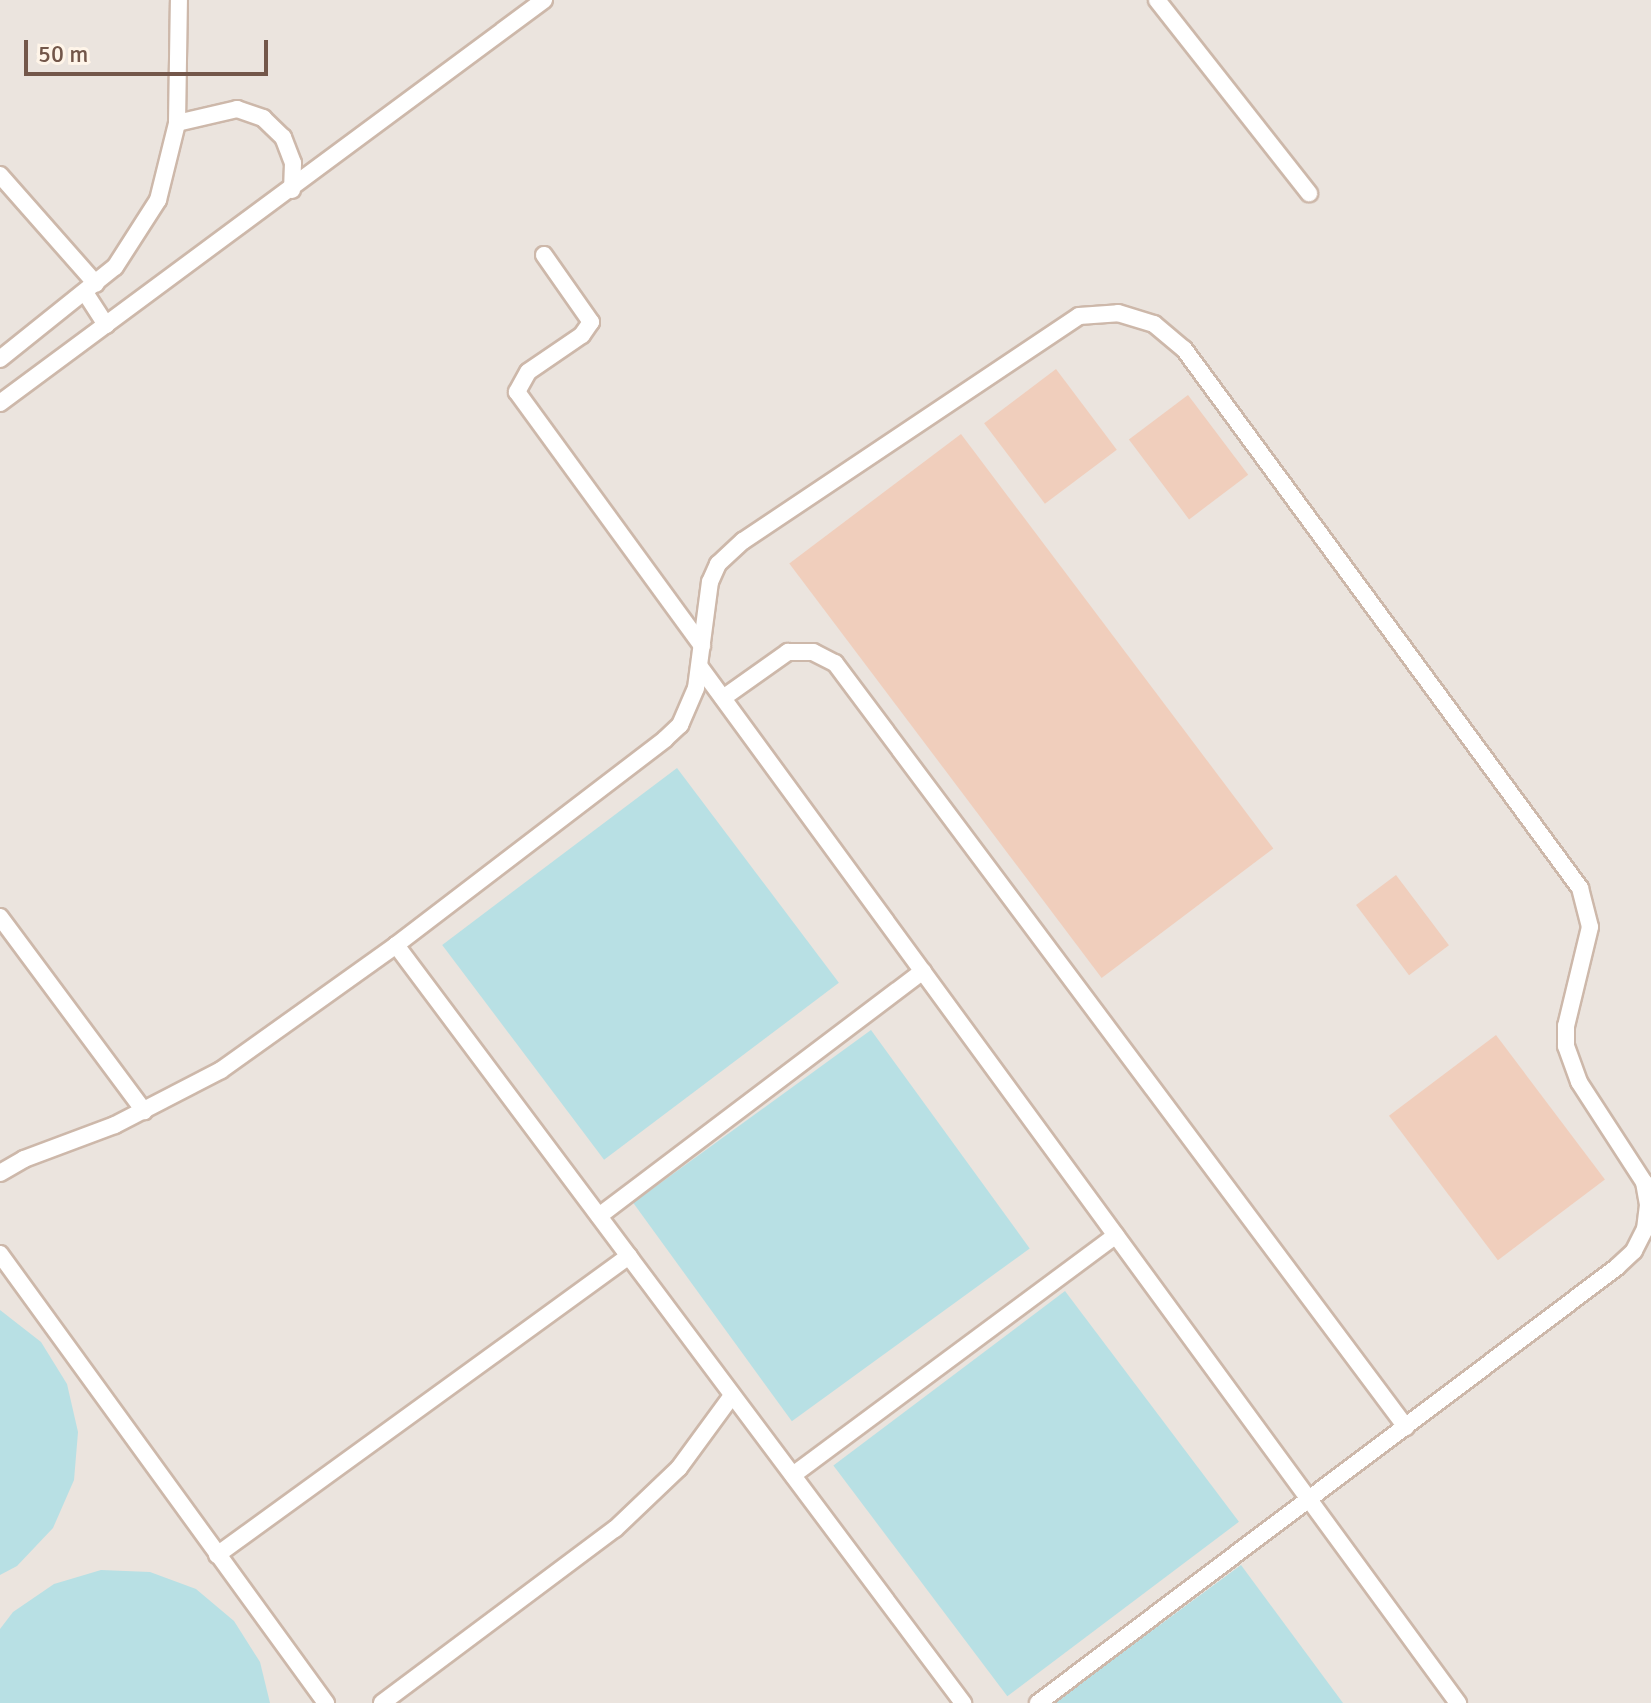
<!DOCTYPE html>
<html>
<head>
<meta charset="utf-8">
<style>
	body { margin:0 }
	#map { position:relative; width:1651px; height:1703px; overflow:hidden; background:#fcf1e3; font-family:Signika,sans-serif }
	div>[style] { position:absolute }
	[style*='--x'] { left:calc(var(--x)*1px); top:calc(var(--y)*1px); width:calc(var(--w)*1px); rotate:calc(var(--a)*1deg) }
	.industrial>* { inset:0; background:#ebe4de; transform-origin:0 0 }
	.water>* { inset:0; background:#b8e0e4; transform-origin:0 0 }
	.building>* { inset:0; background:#f0cebc; transform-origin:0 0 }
	.roads { filter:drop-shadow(2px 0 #cdb8aa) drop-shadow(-2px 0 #cdb8aa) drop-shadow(0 2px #cdb8aa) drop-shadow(0 -2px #cdb8aa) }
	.lane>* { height:16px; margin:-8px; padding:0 8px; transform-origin:8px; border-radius:8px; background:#fff }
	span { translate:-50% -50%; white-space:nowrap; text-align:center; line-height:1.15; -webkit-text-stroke:6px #fff5e9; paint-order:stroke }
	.scale { position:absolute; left:24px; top:40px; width:244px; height:36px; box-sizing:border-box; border:4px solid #73574a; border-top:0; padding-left:10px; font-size:24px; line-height:28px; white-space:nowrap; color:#73574a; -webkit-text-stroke:6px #fff5e9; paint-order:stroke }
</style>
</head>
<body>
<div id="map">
	<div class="industrial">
		<i style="left:0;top:0;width:1651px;height:1703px"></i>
	</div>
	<div class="water">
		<i style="left:677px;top:768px;width:269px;height:294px;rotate:53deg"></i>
		<i style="left:871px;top:1030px;width:270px;height:294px;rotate:54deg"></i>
		<i style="left:1065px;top:1291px;width:289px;height:290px;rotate:53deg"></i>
		<i style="clip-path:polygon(0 1310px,41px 1342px,67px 1384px,78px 1432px,74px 1480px,53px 1528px,17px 1566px,0 1575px)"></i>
		<i style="clip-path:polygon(1241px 1565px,1343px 1703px,1054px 1703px)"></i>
		<i style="clip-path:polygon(101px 1570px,150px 1572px,196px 1589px,234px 1621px,260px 1662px,270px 1703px,0 1703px,0 1629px,13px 1612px,54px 1584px)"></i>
	</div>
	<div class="building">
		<i style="left:1056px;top:369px;width:101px;height:90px;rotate:53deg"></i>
		<i style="left:1188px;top:395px;width:100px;height:74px;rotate:53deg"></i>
		<i style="left:961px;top:434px;width:519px;height:215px;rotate:53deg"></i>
		<i style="left:1396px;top:875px;width:88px;height:50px;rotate:53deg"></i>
		<i style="left:1496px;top:1035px;width:181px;height:134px;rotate:53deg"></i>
	</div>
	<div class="roads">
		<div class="lane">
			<i style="--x:1157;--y:0;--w:246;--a:51.8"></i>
			<i style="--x:177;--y:123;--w:62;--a:-13.1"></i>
			<i style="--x:237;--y:109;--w:28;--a:19"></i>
			<i style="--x:263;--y:118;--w:28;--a:44"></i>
			<i style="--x:283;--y:137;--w:28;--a:69"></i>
			<i style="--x:293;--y:163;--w:27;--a:92"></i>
			<i style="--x:0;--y:175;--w:145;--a:48.6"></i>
			<i style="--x:544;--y:255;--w:82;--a:55"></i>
			<i style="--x:591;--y:322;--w:16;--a:125"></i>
			<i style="--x:582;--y:335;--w:65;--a:145.6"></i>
			<i style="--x:528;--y:372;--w:23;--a:119"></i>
			<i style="--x:517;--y:392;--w:314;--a:53.9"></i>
			<i style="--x:86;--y:294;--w:37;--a:57"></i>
			<i style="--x:0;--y:359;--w:147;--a:-38.7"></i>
			<i style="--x:115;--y:267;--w:80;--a:-57.3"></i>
			<i style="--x:158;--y:200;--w:79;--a:-76.1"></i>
			<i style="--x:177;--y:123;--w:123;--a:-89.1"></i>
			<i style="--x:0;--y:403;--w:677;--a:-36.53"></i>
			<i style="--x:700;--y:667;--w:1284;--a:53.81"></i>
			<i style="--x:723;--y:698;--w:80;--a:-35.3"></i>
			<i style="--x:788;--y:652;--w:25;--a:0"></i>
			<i style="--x:813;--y:652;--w:25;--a:27"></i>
			<i style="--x:835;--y:663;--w:954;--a:53.23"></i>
			<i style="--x:0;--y:917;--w:242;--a:53.4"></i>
			<i style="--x:396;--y:945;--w:947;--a:53.2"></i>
			<i style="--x:0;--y:1173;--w:28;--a:-30"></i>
			<i style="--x:24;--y:1159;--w:97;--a:-20.5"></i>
			<i style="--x:115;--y:1125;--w:119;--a:-27.4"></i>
			<i style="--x:221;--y:1070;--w:215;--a:-35.5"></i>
			<i style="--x:396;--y:945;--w:339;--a:-37.4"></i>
			<i style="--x:665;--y:739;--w:21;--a:-43"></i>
			<i style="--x:680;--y:725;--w:40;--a:-66.6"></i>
			<i style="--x:696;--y:688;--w:107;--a:-82.5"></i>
			<i style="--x:710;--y:582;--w:20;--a:-66"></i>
			<i style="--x:718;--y:564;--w:34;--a:-43"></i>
			<i style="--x:743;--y:541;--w:404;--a:-33.8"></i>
			<i style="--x:1079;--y:316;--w:39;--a:-4"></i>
			<i style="--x:1118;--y:313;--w:38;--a:17"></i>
			<i style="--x:1154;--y:324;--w:39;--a:40"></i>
			<i style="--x:1184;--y:349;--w:669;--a:53.7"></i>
			<i style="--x:1580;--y:888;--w:40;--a:75.6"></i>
			<i style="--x:1590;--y:927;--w:102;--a:103.6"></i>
			<i style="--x:1566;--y:1026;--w:20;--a:90"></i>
			<i style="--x:1566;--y:1046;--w:38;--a:70"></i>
			<i style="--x:1579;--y:1082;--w:119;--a:57"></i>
			<i style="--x:1644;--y:1182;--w:23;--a:80"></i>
			<i style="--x:1648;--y:1205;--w:24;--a:97"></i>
			<i style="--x:1645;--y:1229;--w:25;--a:117"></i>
			<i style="--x:1634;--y:1251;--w:23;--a:137"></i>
			<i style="--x:1617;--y:1267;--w:725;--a:143.02"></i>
			<i style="--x:599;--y:1216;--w:406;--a:-37.1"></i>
			<i style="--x:0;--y:1254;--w:555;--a:54.02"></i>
			<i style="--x:793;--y:1475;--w:402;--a:-36.6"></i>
			<i style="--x:217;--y:1555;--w:509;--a:-35.97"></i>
			<i style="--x:382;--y:1703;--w:291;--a:-36.8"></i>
			<i style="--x:615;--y:1529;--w:88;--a:-43.6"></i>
			<i style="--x:679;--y:1468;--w:88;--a:-53.8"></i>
		</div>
	</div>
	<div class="scale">50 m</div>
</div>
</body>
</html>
